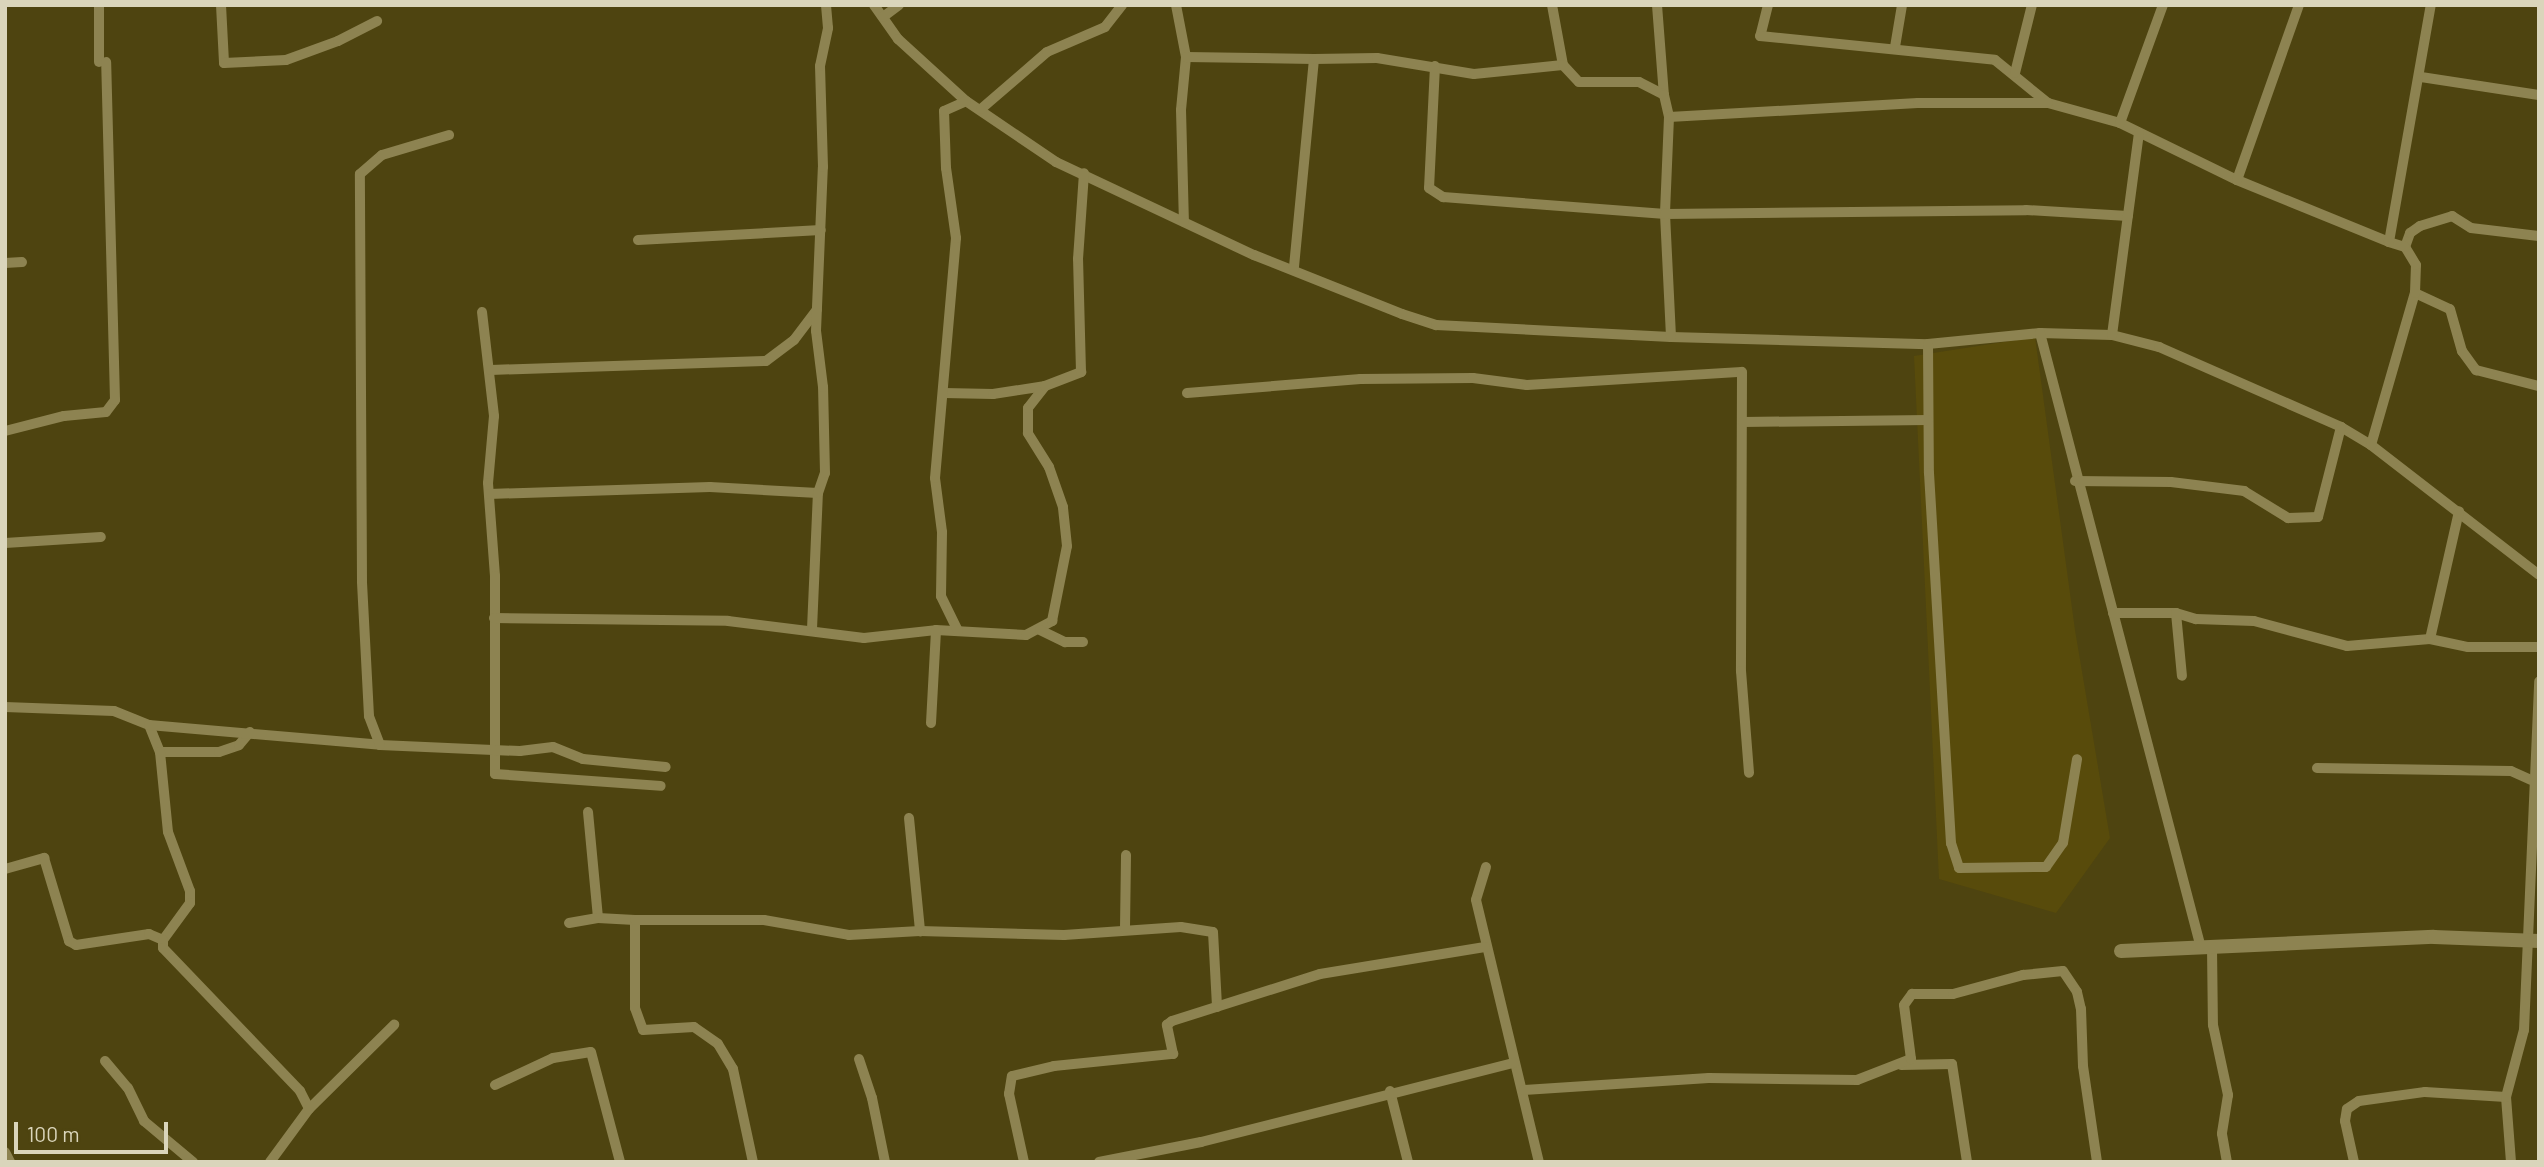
<!DOCTYPE html>
<html>
<head>
<meta charset="utf-8">
<style>
	body { margin:0 }
	#map { position:relative; width:2544px; height:1167px; overflow:hidden; background:#4e4410; font-family:Barlow,sans-serif }
	div>[style] { position:absolute }
	[style*='--x'] { left:calc(var(--x)*1px); top:calc(var(--y)*1px); width:calc(var(--w)*1px); rotate:calc(var(--a)*1deg) }
	.built>* { inset:0; background:#584b0b }
	.street>* { height:10px; margin:-5px; padding:0 5px; transform-origin:5px; border-radius:5px; background:#8d8351 }
	.secondary>* { height:14px; margin:-7px; padding:0 7px; transform-origin:7px; border-radius:7px; background:#8d8351 }
	span { translate:-50% -50%; white-space:nowrap; text-align:center; line-height:1.15; -webkit-text-stroke:7px #4e4410; paint-order:stroke }
	.frame { position:absolute; inset:0; border:7px solid #dad5bb; pointer-events:none }
	.scale { position:absolute; left:14px; top:1122px; width:154px; height:32px; box-sizing:border-box; border:4px solid #dad5bb; border-top:0; padding-left:9px; font-size:21px; line-height:24px; white-space:nowrap; color:#dad5bb; -webkit-text-stroke:5px #4e4410; paint-order:stroke }
</style>
</head>
<body>
<div id="map">
	<div class="built">
		<i style="clip-path:polygon(2035px 337px,2075px 630px,2110px 838px,2056px 913px,1939px 879px,1914px 356px)"></i>
	</div>
	<div class="street">
		<i style="--x:221;--y:5;--w:58;--a:87"></i>
		<i style="--x:224;--y:63;--w:62;--a:-2.8"></i>
		<i style="--x:286;--y:60;--w:55;--a:-20.1"></i>
		<i style="--x:338;--y:41;--w:44;--a:-27.1"></i>
		<i style="--x:874;--y:5;--w:42;--a:54.8"></i>
		<i style="--x:898;--y:39;--w:92;--a:42.4"></i>
		<i style="--x:966;--y:101;--w:109;--a:34.1"></i>
		<i style="--x:1056;--y:162;--w:219;--a:25.2"></i>
		<i style="--x:1254;--y:255;--w:159;--a:21.7"></i>
		<i style="--x:1402;--y:314;--w:36;--a:18"></i>
		<i style="--x:1436;--y:325;--w:235;--a:2.9"></i>
		<i style="--x:1671;--y:337;--w:257;--a:1.6"></i>
		<i style="--x:1928;--y:344;--w:113;--a:-5.6"></i>
		<i style="--x:2040;--y:333;--w:72;--a:1.6"></i>
		<i style="--x:2112;--y:335;--w:49;--a:14.3"></i>
		<i style="--x:2159;--y:347;--w:199;--a:23.7"></i>
		<i style="--x:2341;--y:427;--w:35;--a:31"></i>
		<i style="--x:2371;--y:445;--w:212;--a:37.7"></i>
		<i style="--x:1176;--y:5;--w:53;--a:79.1"></i>
		<i style="--x:1186;--y:57;--w:53;--a:95.4"></i>
		<i style="--x:1181;--y:110;--w:112;--a:88.5"></i>
		<i style="--x:1657;--y:5;--w:90;--a:85.6"></i>
		<i style="--x:1768;--y:5;--w:32;--a:104"></i>
		<i style="--x:1760;--y:36;--w:236;--a:5.8"></i>
		<i style="--x:1995;--y:60;--w:68;--a:39.1"></i>
		<i style="--x:2048;--y:103;--w:75;--a:15.5"></i>
		<i style="--x:2120;--y:123;--w:130;--a:26"></i>
		<i style="--x:2237;--y:180;--w:164;--a:22.2"></i>
		<i style="--x:883;--y:17;--w:20;--a:-37"></i>
		<i style="--x:1895;--y:47;--w:43;--a:-80.5"></i>
		<i style="--x:1186;--y:57;--w:128;--a:0.9"></i>
		<i style="--x:1314;--y:59;--w:210;--a:95.5"></i>
		<i style="--x:1314;--y:59;--w:63;--a:-0.9"></i>
		<i style="--x:1377;--y:58;--w:98;--a:9.4"></i>
		<i style="--x:1474;--y:74;--w:89;--a:-5.8"></i>
		<i style="--x:1563;--y:65;--w:61;--a:-100.4"></i>
		<i style="--x:99;--y:62;--w:57;--a:-90"></i>
		<i style="--x:1563;--y:65;--w:23;--a:47"></i>
		<i style="--x:1579;--y:82;--w:60;--a:0"></i>
		<i style="--x:1639;--y:82;--w:28;--a:27"></i>
		<i style="--x:1664;--y:95;--w:23;--a:77"></i>
		<i style="--x:1669;--y:117;--w:97;--a:92.4"></i>
		<i style="--x:1665;--y:214;--w:123;--a:87.2"></i>
		<i style="--x:1435;--y:66;--w:122;--a:92.8"></i>
		<i style="--x:1429;--y:188;--w:17;--a:33"></i>
		<i style="--x:1443;--y:197;--w:223;--a:4.4"></i>
		<i style="--x:1665;--y:214;--w:361;--a:-0.6"></i>
		<i style="--x:2026;--y:210;--w:102;--a:3.4"></i>
		<i style="--x:2015;--y:73;--w:70;--a:-76"></i>
		<i style="--x:2421;--y:77;--w:119;--a:8.7"></i>
		<i style="--x:981;--y:109;--w:87;--a:-40.8"></i>
		<i style="--x:1047;--y:52;--w:63;--a:-23.3"></i>
		<i style="--x:1105;--y:27;--w:28;--a:-52"></i>
		<i style="--x:1669;--y:117;--w:249;--a:-3.2"></i>
		<i style="--x:1918;--y:103;--w:130;--a:0"></i>
		<i style="--x:2120;--y:123;--w:126;--a:-70"></i>
		<i style="--x:2237;--y:180;--w:186;--a:-70.5"></i>
		<i style="--x:638;--y:240;--w:183;--a:-3.1"></i>
		<i style="--x:2405;--y:247;--w:15;--a:-70"></i>
		<i style="--x:2410;--y:233;--w:12;--a:-35"></i>
		<i style="--x:2420;--y:226;--w:34;--a:-17"></i>
		<i style="--x:2452;--y:216;--w:22;--a:32"></i>
		<i style="--x:2471;--y:228;--w:68;--a:6.7"></i>
		<i style="--x:5;--y:263;--w:17;--a:-3"></i>
		<i style="--x:2415;--y:293;--w:38;--a:25"></i>
		<i style="--x:2450;--y:309;--w:44;--a:74.1"></i>
		<i style="--x:2462;--y:351;--w:24;--a:54"></i>
		<i style="--x:2476;--y:370;--w:65;--a:14.3"></i>
		<i style="--x:482;--y:312;--w:105;--a:83.4"></i>
		<i style="--x:494;--y:416;--w:67;--a:95.1"></i>
		<i style="--x:488;--y:483;--w:93;--a:85.7"></i>
		<i style="--x:495;--y:576;--w:198;--a:90"></i>
		<i style="--x:495;--y:774;--w:166;--a:4.1"></i>
		<i style="--x:2040;--y:333;--w:636;--a:75.33"></i>
		<i style="--x:2112;--y:335;--w:204;--a:-82.4"></i>
		<i style="--x:1928;--y:344;--w:129;--a:89.6"></i>
		<i style="--x:1929;--y:473;--w:371;--a:86.6"></i>
		<i style="--x:1951;--y:843;--w:26;--a:72"></i>
		<i style="--x:1959;--y:868;--w:87;--a:-0.7"></i>
		<i style="--x:2046;--y:867;--w:29;--a:-55"></i>
		<i style="--x:2063;--y:843;--w:85;--a:-80.5"></i>
		<i style="--x:491;--y:370;--w:275;--a:-1.9"></i>
		<i style="--x:766;--y:361;--w:35;--a:-37"></i>
		<i style="--x:794;--y:340;--w:38;--a:-53"></i>
		<i style="--x:944;--y:393;--w:49;--a:1.2"></i>
		<i style="--x:993;--y:394;--w:53;--a:-8.7"></i>
		<i style="--x:1187;--y:393;--w:174;--a:-4.6"></i>
		<i style="--x:1360;--y:379;--w:113;--a:-0.5"></i>
		<i style="--x:1473;--y:378;--w:54;--a:7.4"></i>
		<i style="--x:1527;--y:385;--w:215;--a:-3.5"></i>
		<i style="--x:1742;--y:372;--w:299;--a:90.2"></i>
		<i style="--x:1741;--y:671;--w:102;--a:85.5"></i>
		<i style="--x:1743;--y:422;--w:185;--a:-0.6"></i>
		<i style="--x:5;--y:431;--w:61;--a:-14.3"></i>
		<i style="--x:64;--y:416;--w:42;--a:-5.4"></i>
		<i style="--x:106;--y:412;--w:15;--a:-53"></i>
		<i style="--x:115;--y:400;--w:338;--a:-91.5"></i>
		<i style="--x:2371;--y:445;--w:158;--a:-73.9"></i>
		<i style="--x:2415;--y:293;--w:28;--a:-88"></i>
		<i style="--x:2416;--y:265;--w:21;--a:-121"></i>
		<i style="--x:2405;--y:247;--w:17;--a:-163"></i>
		<i style="--x:2389;--y:242;--w:241;--a:-80"></i>
		<i style="--x:2075;--y:481;--w:96;--a:0.6"></i>
		<i style="--x:2171;--y:482;--w:74;--a:7"></i>
		<i style="--x:2244;--y:491;--w:52;--a:31.5"></i>
		<i style="--x:2288;--y:518;--w:30;--a:-2"></i>
		<i style="--x:2318;--y:517;--w:93;--a:-75.7"></i>
		<i style="--x:489;--y:494;--w:221;--a:-1.8"></i>
		<i style="--x:710;--y:487;--w:108;--a:3.2"></i>
		<i style="--x:5;--y:543;--w:96;--a:-3.6"></i>
		<i style="--x:2113;--y:613;--w:63;--a:0"></i>
		<i style="--x:2176;--y:613;--w:21;--a:17"></i>
		<i style="--x:2196;--y:619;--w:58;--a:2"></i>
		<i style="--x:2254;--y:621;--w:96;--a:15"></i>
		<i style="--x:2347;--y:646;--w:83;--a:-4.8"></i>
		<i style="--x:2430;--y:639;--w:39;--a:12"></i>
		<i style="--x:2468;--y:647;--w:69;--a:0"></i>
		<i style="--x:2176;--y:613;--w:63;--a:84.6"></i>
		<i style="--x:494;--y:618;--w:234;--a:0.7"></i>
		<i style="--x:728;--y:621;--w:137;--a:7.1"></i>
		<i style="--x:864;--y:638;--w:72;--a:-6.3"></i>
		<i style="--x:936;--y:630;--w:90;--a:3.2"></i>
		<i style="--x:1026;--y:635;--w:30;--a:-28"></i>
		<i style="--x:1052;--y:621;--w:76;--a:-78.7"></i>
		<i style="--x:1067;--y:546;--w:39;--a:-96"></i>
		<i style="--x:1063;--y:507;--w:42;--a:-109.3"></i>
		<i style="--x:1049;--y:467;--w:40;--a:-122"></i>
		<i style="--x:1028;--y:433;--w:25;--a:-90"></i>
		<i style="--x:1028;--y:408;--w:28;--a:-52"></i>
		<i style="--x:1045;--y:386;--w:39;--a:-21"></i>
		<i style="--x:1081;--y:372;--w:113;--a:-91.5"></i>
		<i style="--x:1078;--y:259;--w:86;--a:-86"></i>
		<i style="--x:812;--y:629;--w:136;--a:-87.5"></i>
		<i style="--x:818;--y:493;--w:21;--a:-71"></i>
		<i style="--x:825;--y:473;--w:86;--a:-91.3"></i>
		<i style="--x:823;--y:387;--w:56;--a:-97.1"></i>
		<i style="--x:816;--y:331;--w:164;--a:-87.6"></i>
		<i style="--x:823;--y:167;--w:101;--a:-91.7"></i>
		<i style="--x:820;--y:66;--w:39;--a:-78"></i>
		<i style="--x:828;--y:28;--w:23;--a:-95"></i>
		<i style="--x:1040;--y:630;--w:28;--a:26"></i>
		<i style="--x:1065;--y:642;--w:18;--a:0"></i>
		<i style="--x:958;--y:631;--w:39;--a:-116"></i>
		<i style="--x:941;--y:596;--w:64;--a:-89.1"></i>
		<i style="--x:942;--y:532;--w:54;--a:-97.4"></i>
		<i style="--x:935;--y:478;--w:241;--a:-85"></i>
		<i style="--x:956;--y:238;--w:71;--a:-98.1"></i>
		<i style="--x:946;--y:168;--w:57;--a:-92"></i>
		<i style="--x:944;--y:111;--w:24;--a:-24"></i>
		<i style="--x:2430;--y:639;--w:131;--a:-77.2"></i>
		<i style="--x:5;--y:707;--w:109;--a:2.1"></i>
		<i style="--x:114;--y:711;--w:38;--a:22"></i>
		<i style="--x:149;--y:725;--w:29;--a:68"></i>
		<i style="--x:160;--y:752;--w:59;--a:0"></i>
		<i style="--x:219;--y:752;--w:21;--a:-19"></i>
		<i style="--x:239;--y:745;--w:17;--a:-50"></i>
		<i style="--x:931;--y:723;--w:93;--a:-86.9"></i>
		<i style="--x:149;--y:725;--w:232;--a:4.9"></i>
		<i style="--x:380;--y:745;--w:140;--a:2.5"></i>
		<i style="--x:520;--y:751;--w:33;--a:-7"></i>
		<i style="--x:553;--y:747;--w:32;--a:22"></i>
		<i style="--x:583;--y:759;--w:83;--a:5.5"></i>
		<i style="--x:380;--y:745;--w:31;--a:-111"></i>
		<i style="--x:369;--y:716;--w:135;--a:-93"></i>
		<i style="--x:362;--y:581;--w:407;--a:-90.3"></i>
		<i style="--x:360;--y:174;--w:29;--a:-41"></i>
		<i style="--x:382;--y:155;--w:70;--a:-16.6"></i>
		<i style="--x:160;--y:752;--w:80;--a:84.3"></i>
		<i style="--x:168;--y:832;--w:63;--a:69.6"></i>
		<i style="--x:190;--y:891;--w:12;--a:90"></i>
		<i style="--x:190;--y:903;--w:46;--a:126.1"></i>
		<i style="--x:2317;--y:768;--w:194;--a:0.9"></i>
		<i style="--x:2511;--y:771;--w:22;--a:24"></i>
		<i style="--x:588;--y:812;--w:106;--a:84.6"></i>
		<i style="--x:598;--y:918;--w:37;--a:3"></i>
		<i style="--x:635;--y:920;--w:88;--a:90"></i>
		<i style="--x:635;--y:1008;--w:23;--a:70"></i>
		<i style="--x:643;--y:1030;--w:51;--a:-3.4"></i>
		<i style="--x:694;--y:1027;--w:29;--a:35"></i>
		<i style="--x:718;--y:1044;--w:29;--a:59"></i>
		<i style="--x:733;--y:1069;--w:95;--a:77.9"></i>
		<i style="--x:909;--y:818;--w:114;--a:84.4"></i>
		<i style="--x:920;--y:931;--w:144;--a:1.6"></i>
		<i style="--x:1064;--y:935;--w:117;--a:-3.9"></i>
		<i style="--x:1181;--y:927;--w:32;--a:9"></i>
		<i style="--x:1213;--y:932;--w:75;--a:86.9"></i>
		<i style="--x:1486;--y:867;--w:34;--a:107"></i>
		<i style="--x:1476;--y:900;--w:269;--a:76.5"></i>
		<i style="--x:5;--y:869;--w:41;--a:-15.8"></i>
		<i style="--x:44;--y:858;--w:87;--a:73.2"></i>
		<i style="--x:69;--y:941;--w:8;--a:30"></i>
		<i style="--x:76;--y:945;--w:74;--a:-8.6"></i>
		<i style="--x:149;--y:934;--w:15;--a:23"></i>
		<i style="--x:163;--y:940;--w:8;--a:90"></i>
		<i style="--x:163;--y:948;--w:198;--a:46.2"></i>
		<i style="--x:300;--y:1091;--w:20;--a:63"></i>
		<i style="--x:635;--y:920;--w:129;--a:0"></i>
		<i style="--x:764;--y:920;--w:86;--a:10"></i>
		<i style="--x:849;--y:935;--w:71;--a:-3.2"></i>
		<i style="--x:569;--y:923;--w:29;--a:-10"></i>
		<i style="--x:1125;--y:928;--w:73;--a:-89.2"></i>
		<i style="--x:2212;--y:948;--w:77;--a:89.3"></i>
		<i style="--x:2213;--y:1025;--w:72;--a:77.9"></i>
		<i style="--x:2228;--y:1095;--w:39;--a:99"></i>
		<i style="--x:2222;--y:1134;--w:28;--a:80"></i>
		<i style="--x:859;--y:1059;--w:41;--a:71.6"></i>
		<i style="--x:872;--y:1098;--w:65;--a:78.5"></i>
		<i style="--x:105;--y:1061;--w:35;--a:50"></i>
		<i style="--x:128;--y:1088;--w:37;--a:64"></i>
		<i style="--x:144;--y:1121;--w:64;--a:39.9"></i>
		<i style="--x:1901;--y:1065;--w:51;--a:-1.1"></i>
		<i style="--x:1952;--y:1064;--w:99;--a:81.3"></i>
		<i style="--x:495;--y:1085;--w:64;--a:-25"></i>
		<i style="--x:553;--y:1058;--w:38;--a:-9"></i>
		<i style="--x:591;--y:1052;--w:114;--a:75.2"></i>
		<i style="--x:1524;--y:1090;--w:185;--a:-3.7"></i>
		<i style="--x:1709;--y:1078;--w:148;--a:0.8"></i>
		<i style="--x:1857;--y:1080;--w:58;--a:-21.3"></i>
		<i style="--x:1911;--y:1059;--w:54;--a:-97.4"></i>
		<i style="--x:1904;--y:1005;--w:14;--a:-54"></i>
		<i style="--x:1912;--y:994;--w:41;--a:0"></i>
		<i style="--x:1953;--y:994;--w:73;--a:-15.2"></i>
		<i style="--x:2023;--y:975;--w:40;--a:-5.7"></i>
		<i style="--x:2063;--y:971;--w:25;--a:56"></i>
		<i style="--x:2077;--y:992;--w:17;--a:77"></i>
		<i style="--x:2081;--y:1009;--w:57;--a:88"></i>
		<i style="--x:2083;--y:1066;--w:97;--a:81.7"></i>
		<i style="--x:1390;--y:1091;--w:73;--a:75.8"></i>
		<i style="--x:5;--y:1152;--w:11;--a:63"></i>
		<i style="--x:270;--y:1162;--w:66;--a:-53.7"></i>
		<i style="--x:309;--y:1109;--w:120;--a:-44.7"></i>
		<i style="--x:1024;--y:1162;--w:70;--a:-102.4"></i>
		<i style="--x:1009;--y:1094;--w:18;--a:-81"></i>
		<i style="--x:1012;--y:1076;--w:43;--a:-13.4"></i>
		<i style="--x:1054;--y:1066;--w:120;--a:-5.8"></i>
		<i style="--x:1173;--y:1054;--w:30;--a:-102"></i>
		<i style="--x:1167;--y:1025;--w:6;--a:-39"></i>
		<i style="--x:1172;--y:1021;--w:155;--a:-17.6"></i>
		<i style="--x:1320;--y:974;--w:167;--a:-9.3"></i>
		<i style="--x:1099;--y:1162;--w:104;--a:-11.1"></i>
		<i style="--x:1201;--y:1142;--w:323;--a:-14.2"></i>
		<i style="--x:2354;--y:1162;--w:42;--a:-102.4"></i>
		<i style="--x:2345;--y:1121;--w:12;--a:-81"></i>
		<i style="--x:2347;--y:1109;--w:14;--a:-34"></i>
		<i style="--x:2359;--y:1101;--w:67;--a:-7.8"></i>
		<i style="--x:2425;--y:1092;--w:81;--a:3.5"></i>
		<i style="--x:2511;--y:1162;--w:65;--a:-94.4"></i>
		<i style="--x:2506;--y:1097;--w:69;--a:-75"></i>
		<i style="--x:2524;--y:1030;--w:349;--a:-87.5"></i>
	</div>
	<div class="secondary">
		<i style="--x:2121;--y:951;--w:313;--a:-2.6"></i>
		<i style="--x:2434;--y:937;--w:105;--a:2.2"></i>
	</div>
	<div class="frame"></div>
	<div class="scale">100 m</div>
</div>
</body>
</html>
